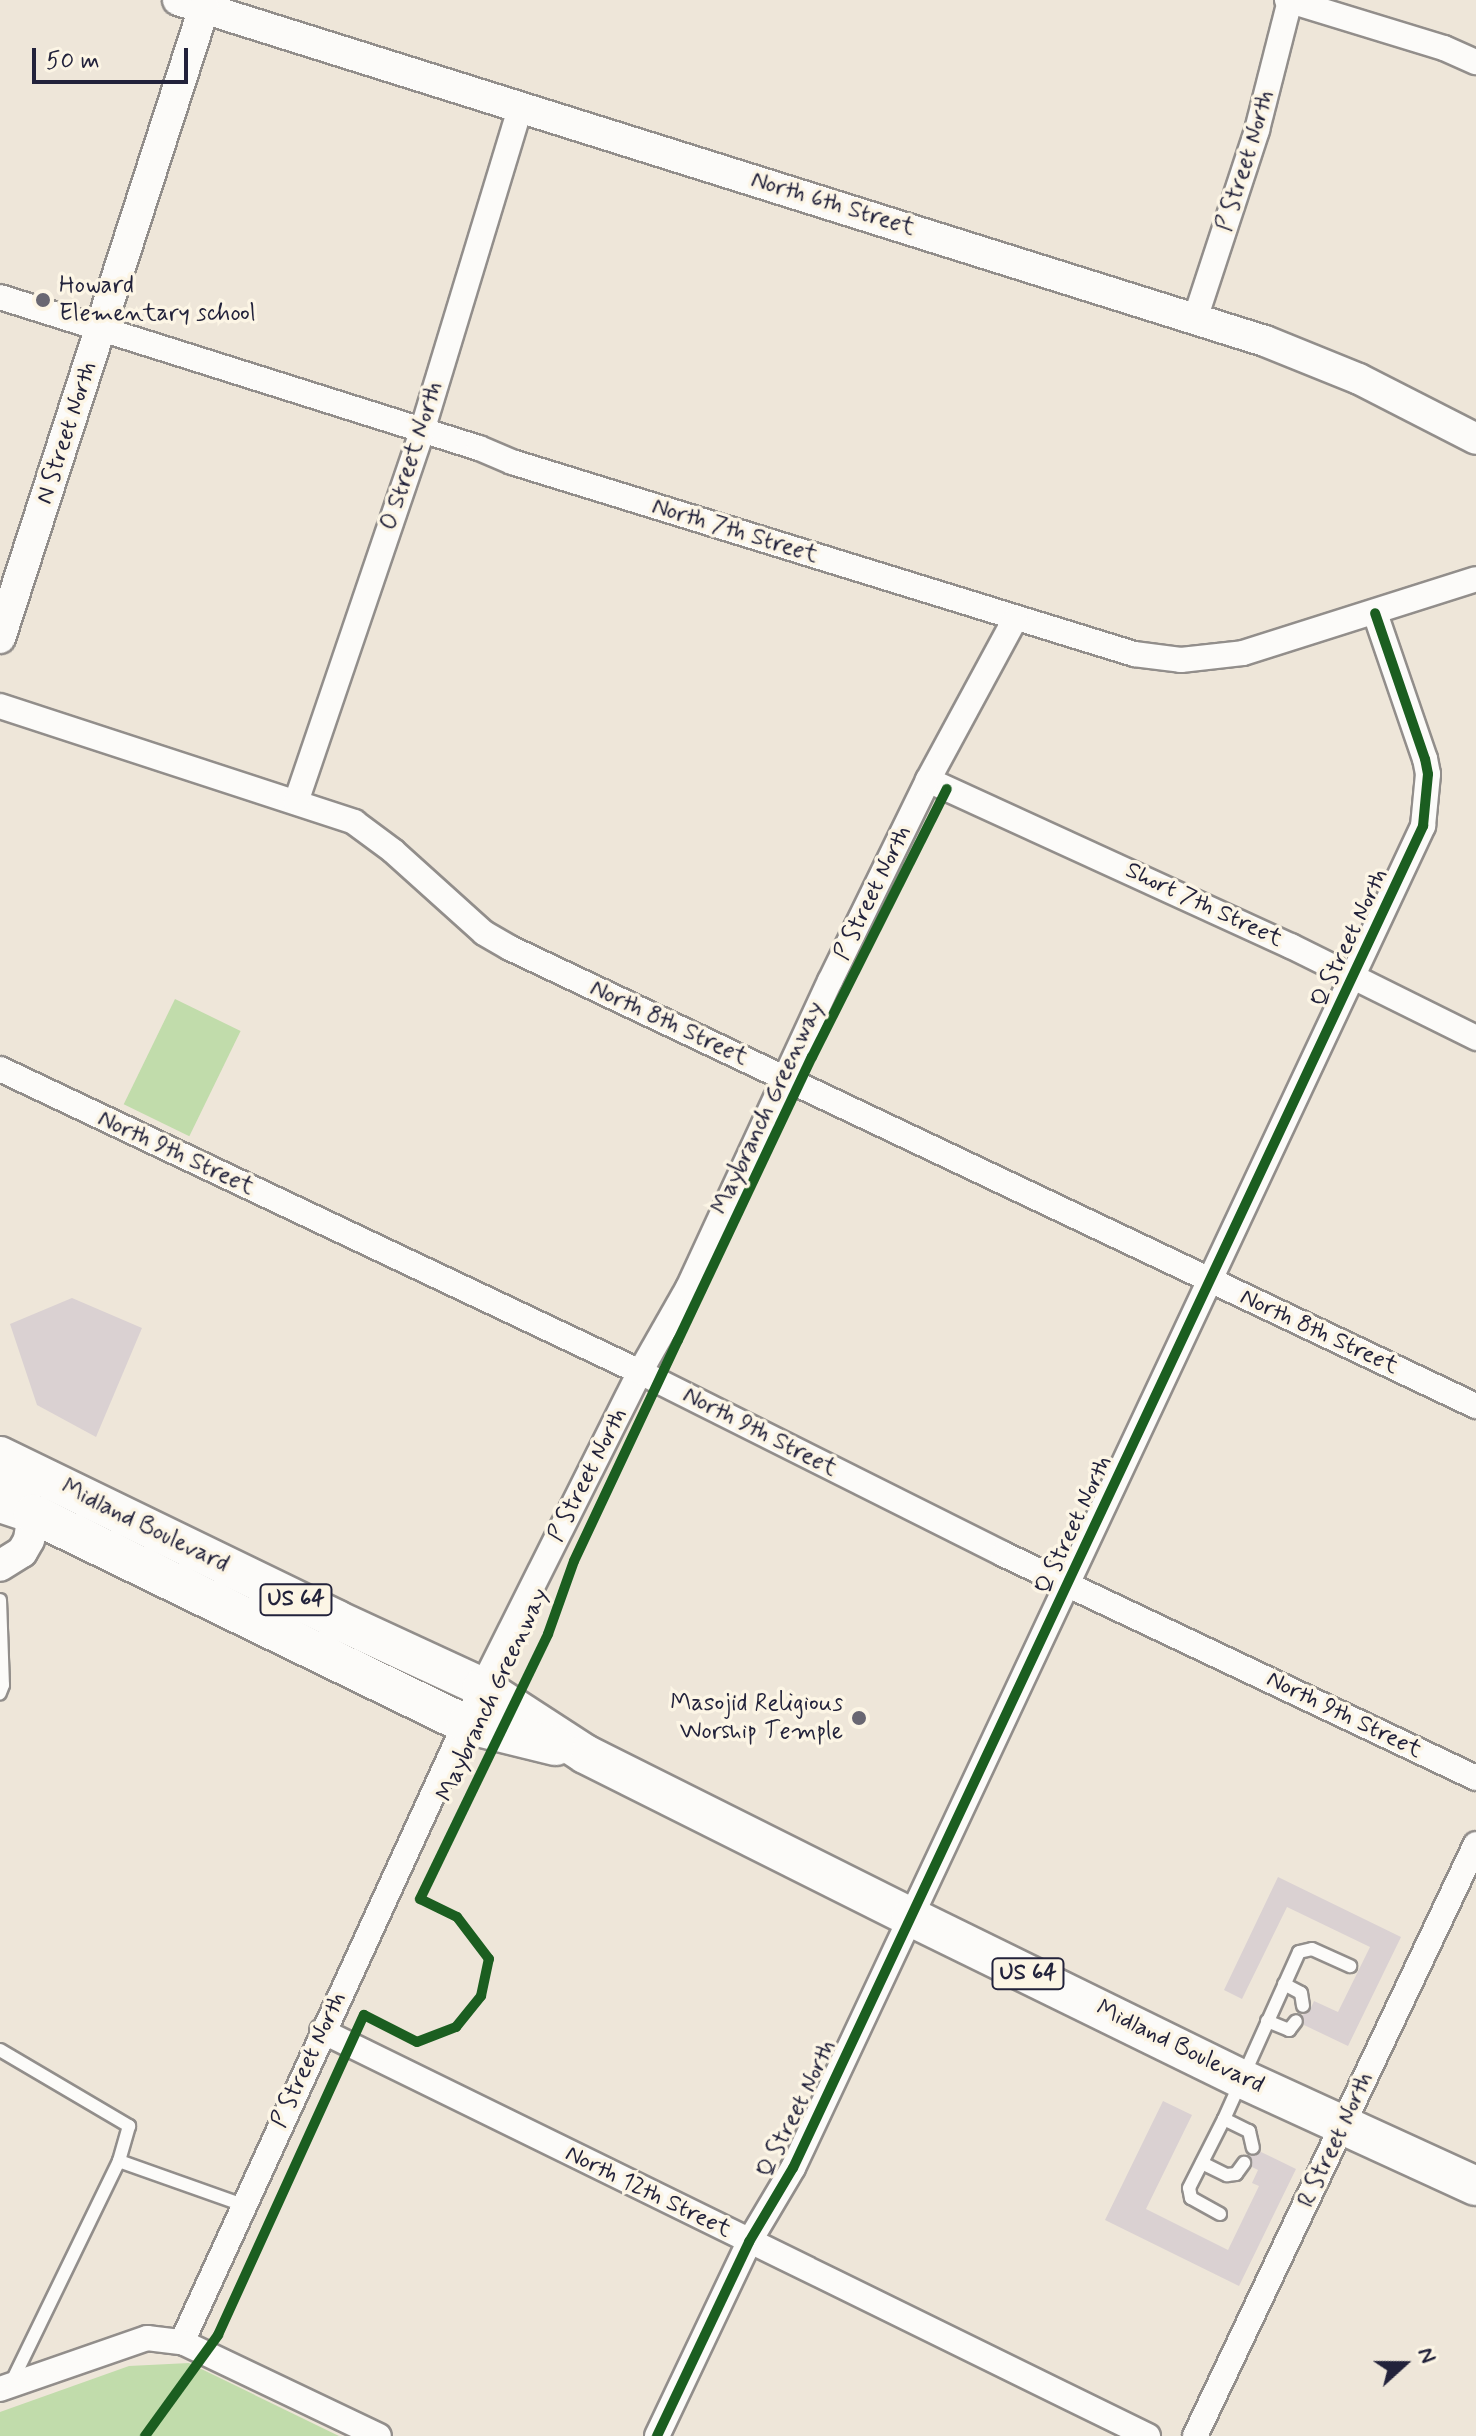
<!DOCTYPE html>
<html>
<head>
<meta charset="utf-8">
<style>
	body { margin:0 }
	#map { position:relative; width:1476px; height:2436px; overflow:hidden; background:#eee6d9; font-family:Mynerve,sans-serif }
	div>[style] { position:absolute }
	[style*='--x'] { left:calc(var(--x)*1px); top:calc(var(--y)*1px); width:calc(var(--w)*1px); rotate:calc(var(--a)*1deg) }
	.green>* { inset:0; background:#c1dcab; transform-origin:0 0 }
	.building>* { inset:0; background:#dad1d2 }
	.roads { filter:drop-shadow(2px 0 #928e8b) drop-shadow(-2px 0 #928e8b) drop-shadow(0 2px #928e8b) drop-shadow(0 -2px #928e8b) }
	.service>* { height:12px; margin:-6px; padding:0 6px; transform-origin:6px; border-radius:6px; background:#fcfbf9 }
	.minor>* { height:24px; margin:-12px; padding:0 12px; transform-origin:12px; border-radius:12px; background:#fcfbf9 }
	.tertiary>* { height:30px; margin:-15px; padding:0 15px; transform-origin:15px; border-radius:15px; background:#fcfbf9 }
	.primary>* { height:38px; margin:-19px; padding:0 19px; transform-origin:19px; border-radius:19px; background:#fcfbf9 }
	.cycleway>* { height:10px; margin:-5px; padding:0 5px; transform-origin:5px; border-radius:5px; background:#1b5e20 }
	.dots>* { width:22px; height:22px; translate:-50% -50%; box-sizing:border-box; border:4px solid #fcf5e5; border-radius:50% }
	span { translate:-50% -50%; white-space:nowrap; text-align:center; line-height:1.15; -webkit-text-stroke:7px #fcf5e5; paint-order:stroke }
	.shield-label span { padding:2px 6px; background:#fcf5e5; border:2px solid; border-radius:6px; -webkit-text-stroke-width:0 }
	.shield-label { font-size:22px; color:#22223b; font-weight:700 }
	.street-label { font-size:24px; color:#22223b }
	.poi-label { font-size:24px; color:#22223b }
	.left { translate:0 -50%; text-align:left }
	.right { translate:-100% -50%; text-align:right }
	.north { position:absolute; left:1364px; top:2324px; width:80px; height:80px; -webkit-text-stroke:6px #fcf5e5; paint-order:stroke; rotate:69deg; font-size:22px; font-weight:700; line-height:32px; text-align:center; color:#22223b }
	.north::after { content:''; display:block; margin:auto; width:28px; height:36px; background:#22223b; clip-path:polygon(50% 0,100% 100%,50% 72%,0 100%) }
	.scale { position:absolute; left:32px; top:48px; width:156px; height:36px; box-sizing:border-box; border:4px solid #22223b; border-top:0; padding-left:10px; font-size:24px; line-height:28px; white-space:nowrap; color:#22223b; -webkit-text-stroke:6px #fcf5e5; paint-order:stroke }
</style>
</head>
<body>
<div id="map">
	<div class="green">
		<i style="left:175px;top:999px;width:73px;height:117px;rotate:26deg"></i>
		<i style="clip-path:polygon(189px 2363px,339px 2436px,0 2436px,0 2412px,129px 2366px)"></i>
	</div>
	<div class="building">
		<i style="clip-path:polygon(72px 1298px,142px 1328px,96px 1437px,37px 1405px,10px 1324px)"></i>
		<i style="clip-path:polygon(1278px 1877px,1401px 1937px,1348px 2046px,1304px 2025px,1302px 2015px,1309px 2012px,1314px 2001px,1338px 2012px,1370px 1947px,1287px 1907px,1242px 1999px,1224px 1990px)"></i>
		<i style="clip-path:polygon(1163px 2101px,1192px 2115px,1146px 2209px,1228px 2250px,1259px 2186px,1252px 2183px,1258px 2170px,1252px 2167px,1250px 2156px,1261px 2152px,1296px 2169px,1239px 2286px,1105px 2220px)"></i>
	</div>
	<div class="roads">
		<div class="service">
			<i style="--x:0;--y:1600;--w:85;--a:88"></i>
			<i style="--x:3;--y:1685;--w:9;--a:111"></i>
			<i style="--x:1284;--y:1984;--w:19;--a:28"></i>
			<i style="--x:1301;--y:1993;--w:13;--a:81"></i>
			<i style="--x:1267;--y:2021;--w:24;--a:22"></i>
			<i style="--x:1289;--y:2030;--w:11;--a:-52"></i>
			<i style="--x:0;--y:2050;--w:150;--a:30.5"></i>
			<i style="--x:129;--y:2126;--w:36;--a:106"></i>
			<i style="--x:119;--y:2161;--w:247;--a:115.9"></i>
			<i style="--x:1224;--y:2119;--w:28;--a:26"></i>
			<i style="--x:1249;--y:2131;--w:17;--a:77"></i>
			<i style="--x:119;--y:2161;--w:132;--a:19.5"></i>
			<i style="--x:1202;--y:2163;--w:28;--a:26"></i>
			<i style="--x:1227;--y:2175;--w:9;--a:-6"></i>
			<i style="--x:1236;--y:2174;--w:14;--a:-54"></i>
			<i style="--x:1220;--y:2214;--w:33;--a:-151"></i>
			<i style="--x:1191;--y:2198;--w:10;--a:-101"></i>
			<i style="--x:1189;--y:2188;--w:77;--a:-63.1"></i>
			<i style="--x:1224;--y:2119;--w:183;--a:-65.8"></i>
			<i style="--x:1299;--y:1952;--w:13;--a:-13"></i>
			<i style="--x:1312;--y:1949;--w:42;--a:24.1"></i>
		</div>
		<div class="minor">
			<i style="--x:1287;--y:0;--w:164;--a:17"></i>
			<i style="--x:1444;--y:48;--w:35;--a:24"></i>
			<i style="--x:0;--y:297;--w:502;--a:17.5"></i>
			<i style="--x:479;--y:448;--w:36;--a:23"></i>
			<i style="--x:512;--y:462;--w:651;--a:17.15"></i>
			<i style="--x:1134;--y:654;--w:47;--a:7.3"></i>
			<i style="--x:1181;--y:660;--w:62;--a:-6.4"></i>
			<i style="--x:1243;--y:653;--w:244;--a:-17.6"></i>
			<i style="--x:1195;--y:319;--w:199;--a:-71.8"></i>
			<i style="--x:1257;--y:130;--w:133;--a:-75.7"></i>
			<i style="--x:0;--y:706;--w:373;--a:18.1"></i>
			<i style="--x:354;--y:822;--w:49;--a:36.6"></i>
			<i style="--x:393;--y:851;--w:122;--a:42"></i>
			<i style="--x:484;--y:933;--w:30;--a:30"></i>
			<i style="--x:510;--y:948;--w:1069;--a:25.37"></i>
			<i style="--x:928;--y:780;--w:399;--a:24.6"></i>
			<i style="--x:1291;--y:946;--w:207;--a:26.4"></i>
			<i style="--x:296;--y:802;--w:392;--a:-71.2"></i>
			<i style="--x:422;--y:431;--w:338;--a:-73.1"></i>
			<i style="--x:0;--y:1069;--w:708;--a:25.33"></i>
			<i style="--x:640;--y:1372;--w:406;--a:26.6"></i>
			<i style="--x:1003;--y:1554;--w:523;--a:25.34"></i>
			<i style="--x:322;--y:2031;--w:920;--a:26.12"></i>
			<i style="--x:182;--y:2342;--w:720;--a:-65.39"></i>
			<i style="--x:482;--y:1687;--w:352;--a:-63.4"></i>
			<i style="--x:640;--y:1372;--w:97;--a:-60.3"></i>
			<i style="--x:688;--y:1288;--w:338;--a:-65.2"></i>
			<i style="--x:830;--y:981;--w:224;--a:-64"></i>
			<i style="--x:928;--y:780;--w:183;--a:-61.6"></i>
			<i style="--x:0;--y:2389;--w:156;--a:-19.1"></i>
			<i style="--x:147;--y:2338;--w:35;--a:7"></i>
			<i style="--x:182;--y:2342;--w:218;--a:25.5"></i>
			<i style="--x:657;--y:2436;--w:215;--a:-64.6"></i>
			<i style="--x:749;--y:2242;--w:86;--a:-59.3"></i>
			<i style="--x:793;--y:2168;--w:1483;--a:-64.85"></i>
			<i style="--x:1423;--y:826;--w:52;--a:-84.5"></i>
			<i style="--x:1428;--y:774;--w:15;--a:-101"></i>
			<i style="--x:1425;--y:759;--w:154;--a:-108.9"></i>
			<i style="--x:1195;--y:2436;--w:655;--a:-64.61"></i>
		</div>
		<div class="tertiary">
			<i style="--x:178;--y:0;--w:1139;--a:17.42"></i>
			<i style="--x:1265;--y:341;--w:101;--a:22"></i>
			<i style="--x:1359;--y:379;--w:131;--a:27.1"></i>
			<i style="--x:0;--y:638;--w:662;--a:-72.06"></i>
			<i style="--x:0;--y:1457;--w:66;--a:59.9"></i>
			<i style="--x:33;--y:1514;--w:26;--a:99"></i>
			<i style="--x:29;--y:1540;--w:14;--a:120"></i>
			<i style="--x:22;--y:1552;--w:26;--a:148"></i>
		</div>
		<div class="primary">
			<i style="--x:0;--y:1456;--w:375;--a:25.9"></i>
			<i style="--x:337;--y:1620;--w:160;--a:24.8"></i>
			<i style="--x:482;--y:1687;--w:123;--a:33"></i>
			<i style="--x:585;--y:1754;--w:364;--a:26.6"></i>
			<i style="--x:911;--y:1917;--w:369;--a:26.1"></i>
			<i style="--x:1242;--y:2079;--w:257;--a:24.6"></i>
			<i style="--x:0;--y:1503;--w:35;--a:18"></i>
			<i style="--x:33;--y:1514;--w:481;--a:25.9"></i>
			<i style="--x:466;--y:1724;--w:92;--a:13.9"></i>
		</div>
	</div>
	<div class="cycleway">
		<i style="--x:145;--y:2436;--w:125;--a:-54.1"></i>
		<i style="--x:218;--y:2335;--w:352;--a:-65.5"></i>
		<i style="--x:364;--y:2015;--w:59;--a:27"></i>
		<i style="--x:417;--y:2042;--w:42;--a:-21"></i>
		<i style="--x:456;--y:2027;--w:40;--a:-51"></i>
		<i style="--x:481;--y:1996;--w:38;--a:-78"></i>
		<i style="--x:489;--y:1959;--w:53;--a:-127.3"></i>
		<i style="--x:457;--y:1917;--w:41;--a:-154.1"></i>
		<i style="--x:420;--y:1899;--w:294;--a:-64.2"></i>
		<i style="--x:548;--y:1634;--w:77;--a:-70.4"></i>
		<i style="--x:574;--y:1561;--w:244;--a:-64.8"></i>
		<i style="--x:678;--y:1340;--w:313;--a:-64.7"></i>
		<i style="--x:812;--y:1057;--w:300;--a:-63.3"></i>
		<i style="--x:657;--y:2436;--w:215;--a:-64.6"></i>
		<i style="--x:749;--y:2242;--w:86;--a:-59.3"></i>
		<i style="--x:793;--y:2168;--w:1483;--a:-64.85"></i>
		<i style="--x:1423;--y:826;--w:52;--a:-84.5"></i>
		<i style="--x:1428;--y:774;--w:15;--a:-101"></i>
		<i style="--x:1425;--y:759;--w:154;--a:-108.9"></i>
	</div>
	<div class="dots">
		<i style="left:43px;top:300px;background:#696772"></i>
		<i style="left:859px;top:1718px;background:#696772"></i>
	</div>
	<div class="shield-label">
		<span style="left:296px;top:1600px">US 64</span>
		<span style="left:1028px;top:1974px">US 64</span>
	</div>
	<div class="street-label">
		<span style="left:1246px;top:161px;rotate:-73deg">P Street North</span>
		<span style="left:833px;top:204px;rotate:17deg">North 6th Street</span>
		<span style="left:67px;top:433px;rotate:-72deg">N Street North</span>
		<span style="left:412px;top:456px;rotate:-72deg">O Street North</span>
		<span style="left:735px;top:531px;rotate:17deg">North 7th Street</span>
		<span style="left:873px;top:893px;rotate:-64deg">P Street North</span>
		<span style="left:1204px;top:905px;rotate:25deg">Short 7th Street</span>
		<span style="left:1350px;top:938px;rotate:-65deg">Q Street North</span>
		<span style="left:669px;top:1023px;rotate:25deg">North 8th Street</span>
		<span style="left:768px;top:1108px;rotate:-65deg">Maybranch Greenway</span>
		<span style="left:176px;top:1153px;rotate:25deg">North 9th Street</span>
		<span style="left:1319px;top:1332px;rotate:25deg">North 8th Street</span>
		<span style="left:760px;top:1432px;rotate:27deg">North 9th Street</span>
		<span style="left:588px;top:1475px;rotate:-63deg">P Street North</span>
		<span style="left:1074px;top:1525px;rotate:-65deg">Q Street North</span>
		<span style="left:145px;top:1526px;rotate:26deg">Midland Boulevard</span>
		<span style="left:493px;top:1695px;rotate:-65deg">Maybranch Greenway</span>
		<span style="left:1344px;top:1715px;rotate:26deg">North 9th Street</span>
		<span style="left:1180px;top:2047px;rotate:26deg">Midland Boulevard</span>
		<span style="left:309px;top:2060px;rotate:-65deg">P Street North</span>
		<span style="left:797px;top:2109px;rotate:-64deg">Q Street North</span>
		<span style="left:1336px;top:2140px;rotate:-65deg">R Street North</span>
		<span style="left:648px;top:2192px;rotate:26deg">North 12th Street</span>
	</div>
	<div class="poi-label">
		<span class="left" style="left:59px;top:300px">Howard<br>Elementary school</span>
		<span class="right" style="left:843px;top:1718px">Masojid Religious<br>Worship Temple</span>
	</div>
	<div class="north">N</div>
	<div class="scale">50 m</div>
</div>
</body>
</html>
